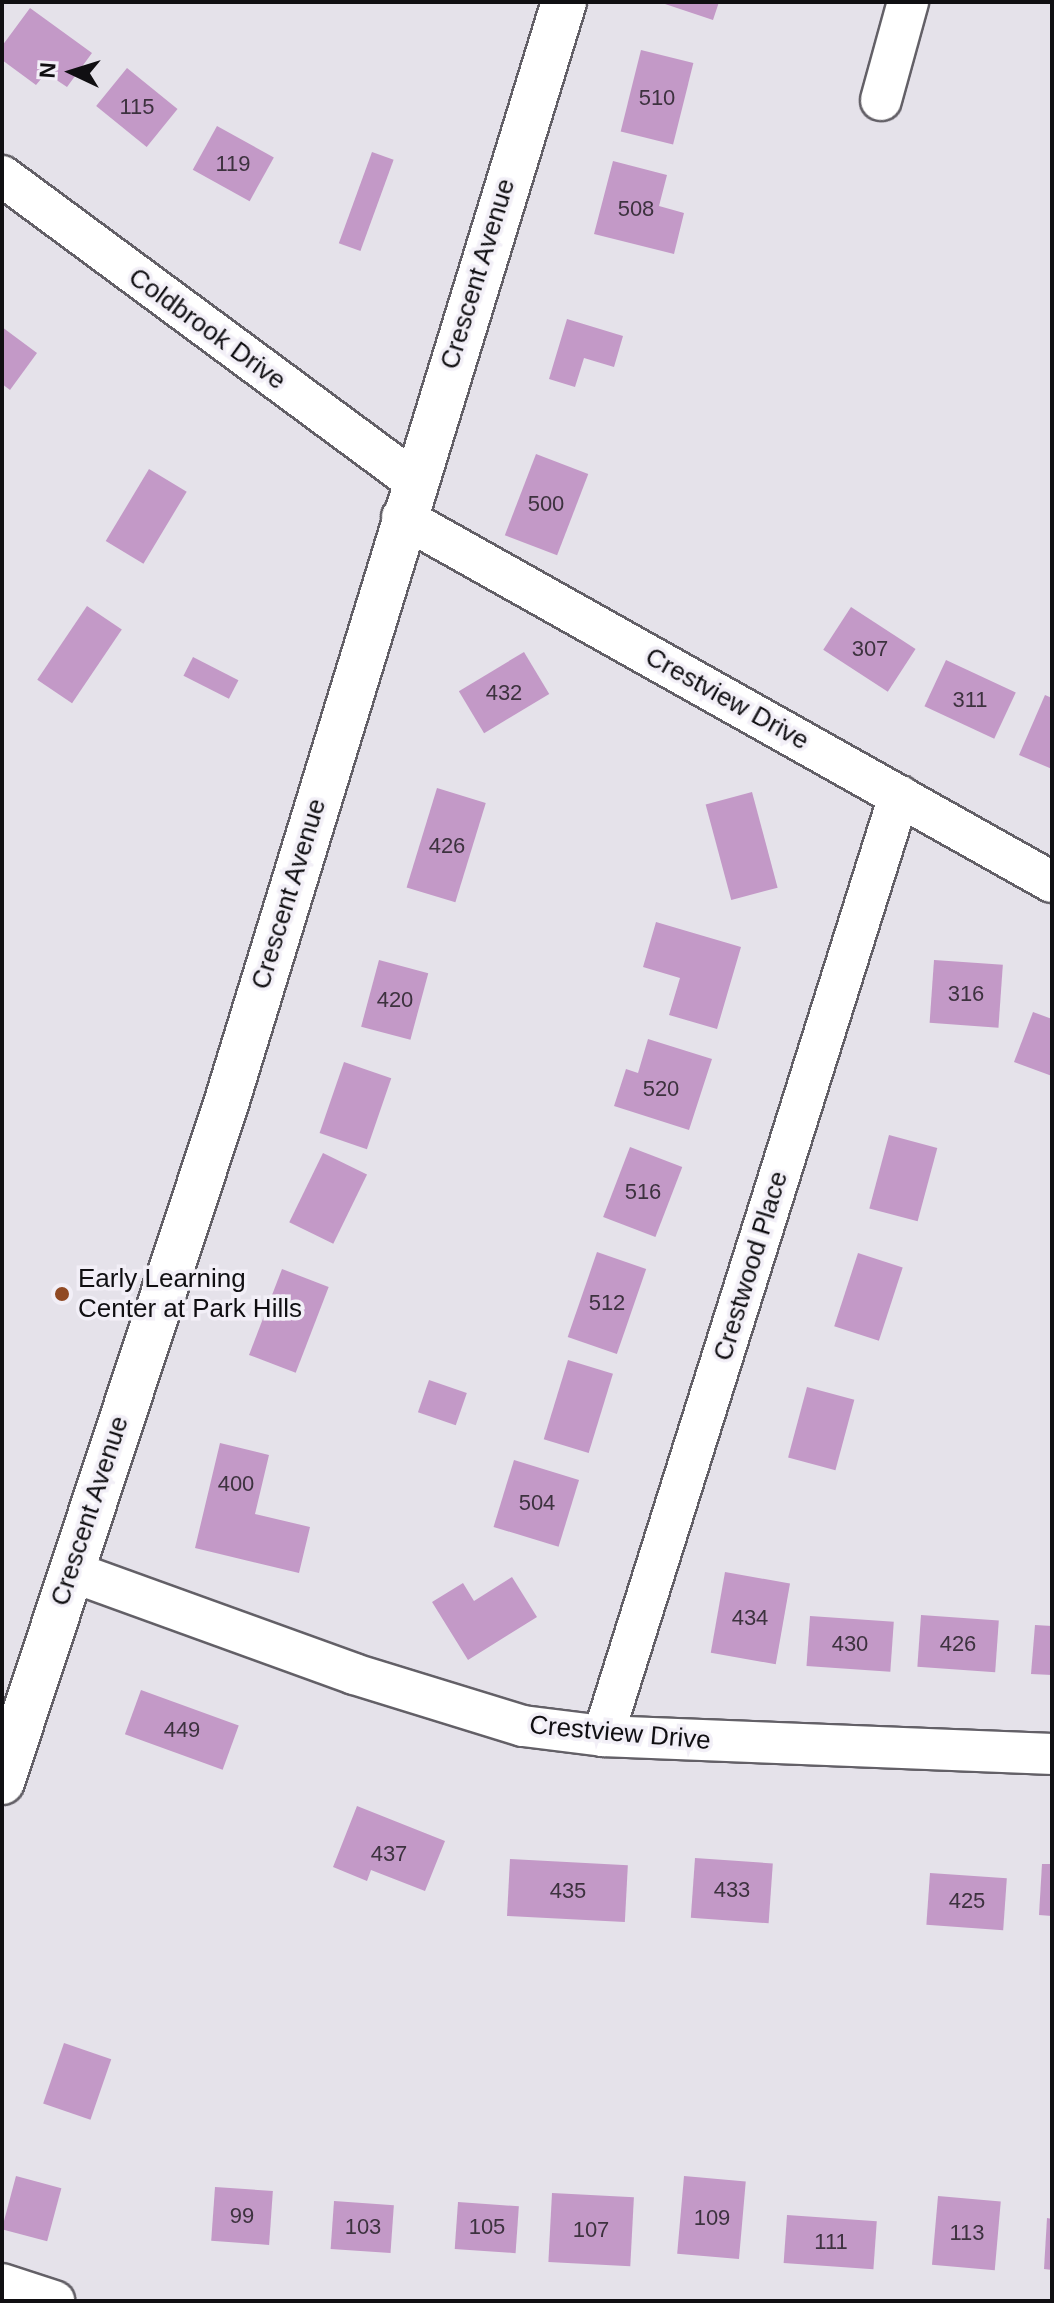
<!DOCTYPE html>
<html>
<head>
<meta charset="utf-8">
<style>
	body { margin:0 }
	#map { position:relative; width:1054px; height:2303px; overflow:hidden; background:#e5e2ea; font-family:Arial,sans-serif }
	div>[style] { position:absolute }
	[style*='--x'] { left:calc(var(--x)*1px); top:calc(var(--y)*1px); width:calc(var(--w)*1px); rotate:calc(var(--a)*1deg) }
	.building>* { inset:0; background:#c399c7; transform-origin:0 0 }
	.roads { filter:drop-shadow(2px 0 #636067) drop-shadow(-2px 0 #636067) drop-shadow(0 2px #636067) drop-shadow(0 -2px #636067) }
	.minor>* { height:40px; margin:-20px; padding:0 20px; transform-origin:20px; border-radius:20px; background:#fff }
	.tertiary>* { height:44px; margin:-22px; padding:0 22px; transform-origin:22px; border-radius:22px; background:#fff }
	.dots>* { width:22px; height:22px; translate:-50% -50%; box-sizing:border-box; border:4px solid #f2eff7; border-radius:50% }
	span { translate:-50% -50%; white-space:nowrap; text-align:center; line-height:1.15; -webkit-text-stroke:7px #f2eff7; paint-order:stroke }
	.number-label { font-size:22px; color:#3d323f }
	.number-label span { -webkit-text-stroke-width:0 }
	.street-label { font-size:26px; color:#100f12 }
	.poi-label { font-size:26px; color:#100f12 }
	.left { translate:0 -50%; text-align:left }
	.frame { position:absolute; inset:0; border:4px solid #100f12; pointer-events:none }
	.north { position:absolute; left:32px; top:32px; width:80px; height:80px; -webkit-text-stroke:6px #f2eff7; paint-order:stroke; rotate:274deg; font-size:22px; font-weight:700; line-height:32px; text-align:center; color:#100f12 }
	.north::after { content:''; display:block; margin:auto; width:28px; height:36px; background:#100f12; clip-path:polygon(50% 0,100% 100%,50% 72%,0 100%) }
</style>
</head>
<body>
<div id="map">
	<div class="building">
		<i style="clip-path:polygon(659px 2px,719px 2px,713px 20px)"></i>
		<i style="clip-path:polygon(30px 8px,92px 53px,67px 87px,46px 73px,36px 85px,2px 60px,2px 46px)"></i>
		<i style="left:641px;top:50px;width:54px;height:84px;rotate:14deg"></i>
		<i style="left:127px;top:68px;width:65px;height:49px;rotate:39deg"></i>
		<i style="left:217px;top:126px;width:65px;height:50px;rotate:29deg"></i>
		<i style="left:372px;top:152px;width:23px;height:97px;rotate:20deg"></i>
		<i style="clip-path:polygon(613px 161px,667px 175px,659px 206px,684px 213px,674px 254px,594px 234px)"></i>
		<i style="clip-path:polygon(567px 319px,623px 336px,614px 367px,584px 358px,575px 387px,549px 379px)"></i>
		<i style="clip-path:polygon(2px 327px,37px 353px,10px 390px,2px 384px)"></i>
		<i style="left:536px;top:454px;width:56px;height:87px;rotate:21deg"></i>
		<i style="left:149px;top:469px;width:44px;height:84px;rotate:31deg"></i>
		<i style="left:87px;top:606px;width:42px;height:89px;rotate:34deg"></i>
		<i style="left:851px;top:607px;width:77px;height:51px;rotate:33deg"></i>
		<i style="left:524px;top:652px;width:49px;height:76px;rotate:59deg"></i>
		<i style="left:193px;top:657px;width:51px;height:21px;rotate:27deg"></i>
		<i style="left:946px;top:660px;width:77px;height:51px;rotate:25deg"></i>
		<i style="clip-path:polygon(1045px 695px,1052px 698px,1052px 769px,1019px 755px)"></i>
		<i style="left:437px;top:788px;width:51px;height:104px;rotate:17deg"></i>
		<i style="left:752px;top:792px;width:99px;height:48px;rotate:75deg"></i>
		<i style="clip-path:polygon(656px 922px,741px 947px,717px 1029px,669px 1015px,680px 978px,643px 967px)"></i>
		<i style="left:379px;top:960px;width:51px;height:69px;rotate:15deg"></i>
		<i style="left:934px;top:960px;width:69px;height:63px;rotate:4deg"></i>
		<i style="clip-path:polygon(1033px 1012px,1052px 1019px,1052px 1076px,1014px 1062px)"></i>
		<i style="clip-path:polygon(648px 1039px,712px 1059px,689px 1130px,614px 1106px,626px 1069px,638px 1073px)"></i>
		<i style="left:344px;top:1062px;width:50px;height:75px;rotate:19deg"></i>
		<i style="left:889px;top:1135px;width:50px;height:76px;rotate:15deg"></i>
		<i style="left:630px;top:1147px;width:56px;height:75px;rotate:21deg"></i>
		<i style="left:323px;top:1153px;width:49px;height:77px;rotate:26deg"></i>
		<i style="left:597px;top:1252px;width:52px;height:90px;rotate:19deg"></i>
		<i style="left:858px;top:1253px;width:47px;height:77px;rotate:18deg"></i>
		<i style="left:282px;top:1269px;width:50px;height:92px;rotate:21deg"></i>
		<i style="left:568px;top:1360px;width:47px;height:83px;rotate:17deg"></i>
		<i style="left:429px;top:1380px;width:40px;height:34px;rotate:19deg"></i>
		<i style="left:807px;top:1387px;width:49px;height:73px;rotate:15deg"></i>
		<i style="clip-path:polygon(220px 1443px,269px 1455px,255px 1514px,310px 1527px,299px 1573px,195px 1548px)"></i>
		<i style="left:514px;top:1460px;width:68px;height:70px;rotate:17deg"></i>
		<i style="left:725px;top:1572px;width:66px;height:82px;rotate:10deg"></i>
		<i style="clip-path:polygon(512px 1577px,537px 1617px,468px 1660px,432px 1602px,463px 1583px,474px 1601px)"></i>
		<i style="left:921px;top:1615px;width:78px;height:52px;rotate:4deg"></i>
		<i style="left:810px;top:1616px;width:84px;height:50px;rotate:4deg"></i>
		<i style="clip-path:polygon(1035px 1625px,1052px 1626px,1052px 1675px,1031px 1674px)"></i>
		<i style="left:141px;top:1690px;width:104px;height:47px;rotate:20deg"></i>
		<i style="clip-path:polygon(357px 1806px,445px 1841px,425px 1891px,371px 1870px,367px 1881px,333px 1867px)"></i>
		<i style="left:695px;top:1858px;width:78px;height:60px;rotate:4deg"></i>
		<i style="left:510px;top:1859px;width:118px;height:57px;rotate:3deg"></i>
		<i style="clip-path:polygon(1042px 1864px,1052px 1864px,1052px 1916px,1039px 1915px)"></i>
		<i style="left:930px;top:1873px;width:77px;height:52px;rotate:4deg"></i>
		<i style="left:64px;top:2043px;width:50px;height:64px;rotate:19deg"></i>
		<i style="left:16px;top:2176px;width:47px;height:55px;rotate:15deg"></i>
		<i style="left:684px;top:2176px;width:62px;height:78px;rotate:5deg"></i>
		<i style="left:215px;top:2187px;width:58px;height:54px;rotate:4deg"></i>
		<i style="left:552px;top:2193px;width:82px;height:69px;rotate:3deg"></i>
		<i style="left:938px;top:2196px;width:63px;height:69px;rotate:5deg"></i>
		<i style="left:334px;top:2201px;width:60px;height:48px;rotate:4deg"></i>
		<i style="left:458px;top:2202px;width:61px;height:47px;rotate:4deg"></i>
		<i style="left:787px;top:2215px;width:90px;height:48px;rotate:4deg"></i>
		<i style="clip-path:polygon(1047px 2218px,1052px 2219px,1052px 2270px,1044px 2269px)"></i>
	</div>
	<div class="roads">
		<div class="minor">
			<i style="--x:881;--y:100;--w:102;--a:-74.6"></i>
			<i style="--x:2;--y:176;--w:511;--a:36.49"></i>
			<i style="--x:402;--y:517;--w:745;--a:29.32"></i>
			<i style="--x:70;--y:1571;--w:302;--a:19.9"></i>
			<i style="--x:354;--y:1674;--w:177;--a:17.1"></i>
			<i style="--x:523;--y:1726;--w:81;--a:7.1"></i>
			<i style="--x:603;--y:1736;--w:449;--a:2.3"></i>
			<i style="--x:603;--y:1736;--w:986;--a:-72.52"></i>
			<i style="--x:2;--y:2284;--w:55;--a:18.1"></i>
		</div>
		<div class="tertiary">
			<i style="--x:2;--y:1782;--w:714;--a:-71.72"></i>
			<i style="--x:226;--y:1104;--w:1153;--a:-72.95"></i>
		</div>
	</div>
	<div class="dots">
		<i style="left:62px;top:1294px;background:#904923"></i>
	</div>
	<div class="number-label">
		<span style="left:657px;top:98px">510</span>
		<span style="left:137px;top:107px">115</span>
		<span style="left:233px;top:164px">119</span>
		<span style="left:636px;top:209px">508</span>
		<span style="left:546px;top:504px">500</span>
		<span style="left:870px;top:649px">307</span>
		<span style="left:504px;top:693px">432</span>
		<span style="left:970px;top:700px">311</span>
		<span style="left:447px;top:846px">426</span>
		<span style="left:966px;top:994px">316</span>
		<span style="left:395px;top:1000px">420</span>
		<span style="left:661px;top:1089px">520</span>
		<span style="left:643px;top:1192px">516</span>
		<span style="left:607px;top:1303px">512</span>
		<span style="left:236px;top:1484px">400</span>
		<span style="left:537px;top:1503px">504</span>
		<span style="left:750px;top:1618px">434</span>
		<span style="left:850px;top:1644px">430</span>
		<span style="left:958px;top:1644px">426</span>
		<span style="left:182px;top:1730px">449</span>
		<span style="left:389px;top:1854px">437</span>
		<span style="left:732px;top:1890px">433</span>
		<span style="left:568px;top:1891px">435</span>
		<span style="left:967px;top:1901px">425</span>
		<span style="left:242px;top:2216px">99</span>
		<span style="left:712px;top:2218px">109</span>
		<span style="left:363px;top:2227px">103</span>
		<span style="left:487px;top:2227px">105</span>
		<span style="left:591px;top:2230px">107</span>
		<span style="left:967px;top:2233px">113</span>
		<span style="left:831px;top:2242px">111</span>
	</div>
	<div class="street-label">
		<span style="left:478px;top:274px;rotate:-73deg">Crescent Avenue</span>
		<span style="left:207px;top:329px;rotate:36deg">Coldbrook Drive</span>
		<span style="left:727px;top:699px;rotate:29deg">Crestview Drive</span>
		<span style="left:289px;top:894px;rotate:-73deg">Crescent Avenue</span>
		<span style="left:751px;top:1266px;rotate:-73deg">Crestwood Place</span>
		<span style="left:90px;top:1511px;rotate:-72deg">Crescent Avenue</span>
		<span style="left:620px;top:1733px;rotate:5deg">Crestview Drive</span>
	</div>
	<div class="poi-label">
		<span class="left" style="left:78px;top:1294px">Early Learning<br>Center at Park Hills</span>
	</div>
	<div class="frame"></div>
	<div class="north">N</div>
</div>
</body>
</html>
